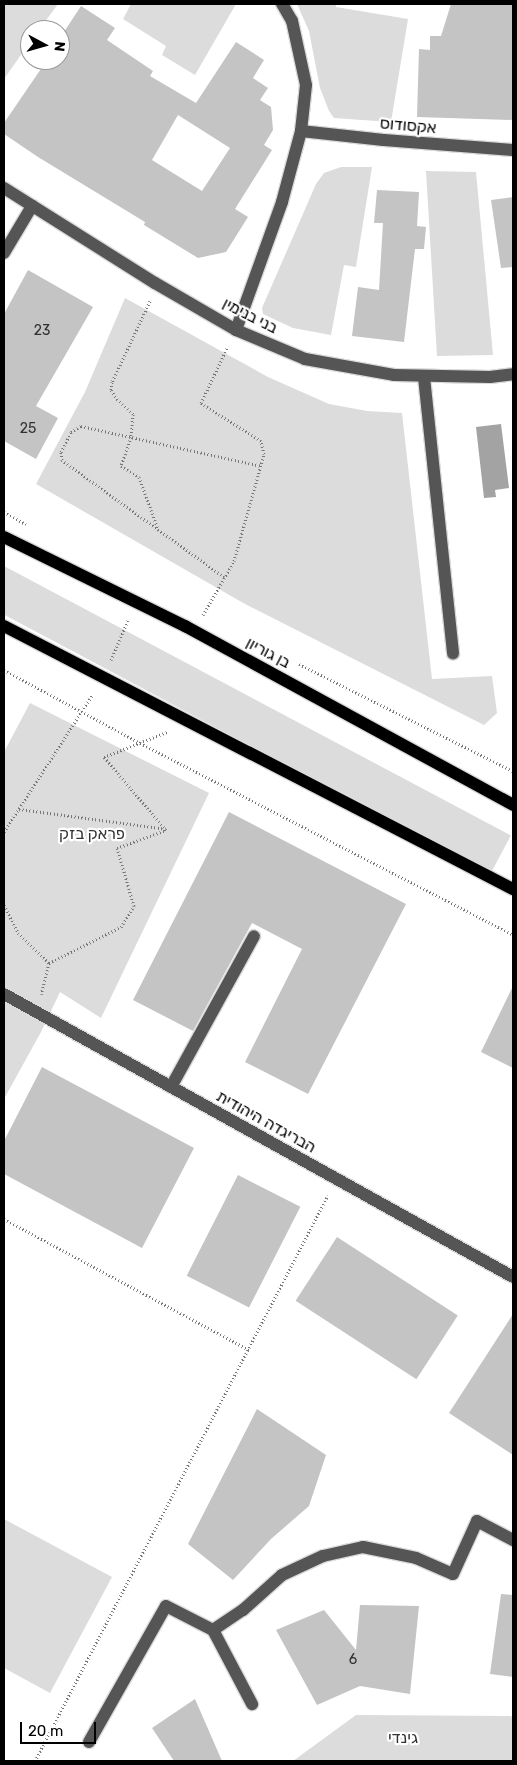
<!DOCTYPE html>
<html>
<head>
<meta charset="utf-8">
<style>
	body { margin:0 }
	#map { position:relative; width:517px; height:1765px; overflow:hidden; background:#fff; font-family:Rubik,"Noto Sans Hebrew",sans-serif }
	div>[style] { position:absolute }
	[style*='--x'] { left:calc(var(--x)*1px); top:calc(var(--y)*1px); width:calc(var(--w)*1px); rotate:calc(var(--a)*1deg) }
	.green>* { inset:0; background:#dcdcdc; transform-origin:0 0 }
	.water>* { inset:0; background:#a3a3a3 }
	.building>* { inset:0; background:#c4c4c4; transform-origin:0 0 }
	.path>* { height:3px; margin-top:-1.5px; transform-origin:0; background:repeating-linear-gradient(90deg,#777 0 1px,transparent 0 3.5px) }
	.roads { filter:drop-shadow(1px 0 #dbdbdb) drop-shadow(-1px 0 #dbdbdb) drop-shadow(0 1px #dbdbdb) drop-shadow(0 -1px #dbdbdb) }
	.minor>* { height:12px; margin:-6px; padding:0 6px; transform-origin:6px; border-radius:6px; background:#555 }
	.major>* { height:12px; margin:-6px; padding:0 6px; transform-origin:6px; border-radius:6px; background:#000 }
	span { translate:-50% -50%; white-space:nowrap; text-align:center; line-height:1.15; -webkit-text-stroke:4.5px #fff; paint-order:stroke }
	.number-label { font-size:14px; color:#313131 }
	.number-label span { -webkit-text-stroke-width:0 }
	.street-label { font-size:16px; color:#000 }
	.park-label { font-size:16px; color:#333 }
	.frame { position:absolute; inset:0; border:5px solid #000; pointer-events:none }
	.north { position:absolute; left:20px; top:20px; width:50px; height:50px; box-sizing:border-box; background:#fff; border:1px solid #999; border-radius:50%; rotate:96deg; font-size:14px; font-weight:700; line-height:20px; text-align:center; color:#000 }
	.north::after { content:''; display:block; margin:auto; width:18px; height:22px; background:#000; clip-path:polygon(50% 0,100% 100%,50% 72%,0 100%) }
	.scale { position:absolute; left:20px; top:1722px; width:76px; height:22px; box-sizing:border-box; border:2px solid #000; border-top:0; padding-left:6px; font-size:15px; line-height:18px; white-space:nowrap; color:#000; -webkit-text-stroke:4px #fff; paint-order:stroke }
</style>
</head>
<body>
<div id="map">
	<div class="green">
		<i style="clip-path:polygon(4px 4px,58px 4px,39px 30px,30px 30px,30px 42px,4px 79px)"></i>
		<i style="clip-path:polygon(131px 4px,236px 4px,195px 75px,162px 55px,166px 46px,123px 19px)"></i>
		<i style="clip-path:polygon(297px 4px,336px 4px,336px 7px,408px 19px,391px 122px,334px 118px,329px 111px,320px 88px,309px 31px)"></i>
		<i style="clip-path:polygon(341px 167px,372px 167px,356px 267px,344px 265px,331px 335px,293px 328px,263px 314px,262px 308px,316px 184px,324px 173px)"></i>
		<i style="clip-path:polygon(426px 171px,476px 172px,493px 355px,437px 356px)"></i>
		<i style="clip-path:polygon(125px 298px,268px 377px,329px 404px,367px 411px,402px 413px,432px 679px,492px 676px,497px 713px,484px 725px,245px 604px,36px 484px,85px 392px)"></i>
		<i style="left:4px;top:566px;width:574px;height:43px;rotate:28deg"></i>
		<i style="clip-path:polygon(30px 703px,209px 793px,101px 1018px,60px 992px,41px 1032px,4px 1099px,4px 752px)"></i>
		<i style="clip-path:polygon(4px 1519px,112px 1577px,50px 1693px,4px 1668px)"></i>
		<i style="clip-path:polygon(356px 1715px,510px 1716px,513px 1717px,513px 1761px,293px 1761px)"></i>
	</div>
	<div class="water">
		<i style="clip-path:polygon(501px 424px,509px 488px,495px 490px,496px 497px,484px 498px,476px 427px)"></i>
	</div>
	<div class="building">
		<i style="clip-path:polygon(451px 4px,513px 4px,513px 120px,417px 117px,419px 49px,430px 50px,430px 36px,441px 36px)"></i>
		<i style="clip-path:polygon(evenodd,81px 6px,115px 28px,107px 40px,153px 71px,150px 76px,196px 103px,236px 42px,264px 60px,253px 78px,268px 88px,260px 100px,271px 107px,273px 130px,264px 145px,272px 150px,235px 209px,248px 217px,226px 252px,198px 258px,144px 225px,145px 222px,38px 157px,4px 134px,4px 123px,47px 60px,60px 60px,60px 38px,81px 6px,178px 115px,230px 148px,202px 191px,152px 160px,178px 115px)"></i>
		<i style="clip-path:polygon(377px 190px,419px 192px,417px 226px,426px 227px,424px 249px,415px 249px,404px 342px,352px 336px,358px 287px,379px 290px,383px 223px,374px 223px)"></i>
		<i style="clip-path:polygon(513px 197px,513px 267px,501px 268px,491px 200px)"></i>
		<i style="clip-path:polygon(28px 270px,93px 307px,36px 406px,58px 418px,36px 459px,4px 441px,4px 314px)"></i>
		<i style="clip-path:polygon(229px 812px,406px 904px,308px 1094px,245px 1062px,302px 949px,252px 923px,193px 1031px,133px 1000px)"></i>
		<i style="clip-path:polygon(513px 986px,513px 1068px,481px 1052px)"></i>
		<i style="clip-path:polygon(42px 1067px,194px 1148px,142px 1248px,4px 1174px,4px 1141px)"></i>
		<i style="left:238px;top:1175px;width:70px;height:113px;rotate:27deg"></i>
		<i style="left:337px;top:1237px;width:144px;height:76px;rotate:33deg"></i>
		<i style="clip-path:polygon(513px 1314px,513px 1455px,449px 1413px)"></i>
		<i style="clip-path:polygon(257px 1409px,326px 1455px,309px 1506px,271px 1539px,233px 1580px,188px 1544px)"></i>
		<i style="clip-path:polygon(501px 1594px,513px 1595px,513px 1677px,490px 1674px)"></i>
		<i style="clip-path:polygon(360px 1605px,419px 1606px,410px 1694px,360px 1686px,317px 1705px,276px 1630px,324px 1610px,356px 1650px)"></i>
		<i style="clip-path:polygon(195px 1699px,222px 1761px,174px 1761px,152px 1728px)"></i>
	</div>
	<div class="path">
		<i style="--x:150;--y:301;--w:89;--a:115.1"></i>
		<i style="--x:112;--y:382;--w:8;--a:97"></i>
		<i style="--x:111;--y:390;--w:11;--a:56"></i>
		<i style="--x:117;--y:399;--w:22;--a:43"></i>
		<i style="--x:133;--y:414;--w:23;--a:95"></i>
		<i style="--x:131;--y:437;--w:31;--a:109"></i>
		<i style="--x:121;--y:466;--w:21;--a:31"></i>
		<i style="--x:139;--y:477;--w:55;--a:69.9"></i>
		<i style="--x:4;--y:512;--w:25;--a:29"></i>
		<i style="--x:224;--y:577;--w:200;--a:-144.2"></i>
		<i style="--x:62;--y:460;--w:8;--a:-97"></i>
		<i style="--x:61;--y:452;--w:22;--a:-63"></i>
		<i style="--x:71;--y:432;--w:12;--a:-31"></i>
		<i style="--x:81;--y:426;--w:184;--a:12.5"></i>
		<i style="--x:203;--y:615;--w:62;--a:-60.1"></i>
		<i style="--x:234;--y:561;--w:111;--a:-74.3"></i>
		<i style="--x:264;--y:454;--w:13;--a:-103"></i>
		<i style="--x:261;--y:441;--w:71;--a:-147.7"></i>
		<i style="--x:201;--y:403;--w:63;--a:-64.7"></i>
		<i style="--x:111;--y:660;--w:43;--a:-67"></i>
		<i style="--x:299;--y:664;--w:239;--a:26.6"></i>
		<i style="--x:4;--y:670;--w:154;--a:28.2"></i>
		<i style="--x:140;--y:743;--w:420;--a:27.2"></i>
		<i style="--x:19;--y:809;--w:148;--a:7.7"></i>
		<i style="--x:4;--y:832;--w:164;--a:-57.2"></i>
		<i style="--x:4;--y:905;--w:31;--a:63"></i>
		<i style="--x:18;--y:933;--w:43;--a:44.1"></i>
		<i style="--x:49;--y:963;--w:32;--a:104"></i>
		<i style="--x:49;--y:963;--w:80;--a:-26.6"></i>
		<i style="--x:121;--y:927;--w:25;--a:-58"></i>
		<i style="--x:134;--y:906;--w:60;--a:-106.3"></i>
		<i style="--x:117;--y:848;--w:52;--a:-20.2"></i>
		<i style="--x:166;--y:830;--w:96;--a:-130.3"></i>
		<i style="--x:104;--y:757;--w:68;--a:-21.6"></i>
		<i style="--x:4;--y:1219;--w:278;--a:28.1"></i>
		<i style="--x:35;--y:1761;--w:637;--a:-62.63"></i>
	</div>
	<div class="roads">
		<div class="minor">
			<i style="--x:301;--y:131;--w:83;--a:6.2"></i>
			<i style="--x:384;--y:140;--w:129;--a:4.4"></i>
			<i style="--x:4;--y:188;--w:178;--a:32.2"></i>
			<i style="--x:155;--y:283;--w:94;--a:30.1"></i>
			<i style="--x:236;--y:330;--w:75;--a:22.8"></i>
			<i style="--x:305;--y:359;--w:90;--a:10.2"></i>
			<i style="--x:394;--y:375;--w:96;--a:1.2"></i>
			<i style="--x:490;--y:377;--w:23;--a:-7"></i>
			<i style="--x:4;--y:253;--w:55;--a:-59.2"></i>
			<i style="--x:236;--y:330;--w:136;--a:-70.2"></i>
			<i style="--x:282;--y:202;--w:73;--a:-75"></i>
			<i style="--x:301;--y:131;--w:46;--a:-83.8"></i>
			<i style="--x:306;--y:85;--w:66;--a:-102.3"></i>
			<i style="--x:292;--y:21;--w:20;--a:-120"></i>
			<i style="--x:424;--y:377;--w:278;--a:84"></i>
			<i style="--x:4;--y:994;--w:582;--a:29.07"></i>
			<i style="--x:171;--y:1087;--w:172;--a:-61.2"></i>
			<i style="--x:213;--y:1630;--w:36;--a:-34"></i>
			<i style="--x:243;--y:1610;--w:52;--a:-41.9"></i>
			<i style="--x:282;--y:1575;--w:45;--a:-24.9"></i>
			<i style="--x:323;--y:1556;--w:41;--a:-12.7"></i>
			<i style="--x:363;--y:1547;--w:54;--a:11.7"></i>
			<i style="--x:416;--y:1558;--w:40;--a:23.4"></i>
			<i style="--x:453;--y:1574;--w:58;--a:-65.6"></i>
			<i style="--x:477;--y:1521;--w:41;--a:27.8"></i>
			<i style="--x:89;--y:1742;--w:156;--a:-60.5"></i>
			<i style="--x:166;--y:1606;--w:53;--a:27.1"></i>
			<i style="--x:213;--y:1630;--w:84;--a:62.2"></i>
		</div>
		<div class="major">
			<i style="--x:4;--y:537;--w:202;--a:26.2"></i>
			<i style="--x:185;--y:626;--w:374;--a:28.6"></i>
			<i style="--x:4;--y:626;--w:573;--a:27.33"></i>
		</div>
	</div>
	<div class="number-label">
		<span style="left:42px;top:331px">23</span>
		<span style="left:28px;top:429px">25</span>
		<span style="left:353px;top:1660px">6</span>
	</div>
	<div class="street-label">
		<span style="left:408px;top:126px;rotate:5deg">אקסודוס</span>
		<span style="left:250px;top:316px;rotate:27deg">בני בנימין</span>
		<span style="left:268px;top:653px;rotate:28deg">בן גוריון</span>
		<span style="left:266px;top:1122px;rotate:29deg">הבריגדה היהודית</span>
	</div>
	<div class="park-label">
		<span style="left:92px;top:834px">פראק בזק</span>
		<span style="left:403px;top:1738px">גינדי</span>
	</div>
	<div class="frame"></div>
	<div class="north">N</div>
	<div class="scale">20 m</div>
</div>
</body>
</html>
